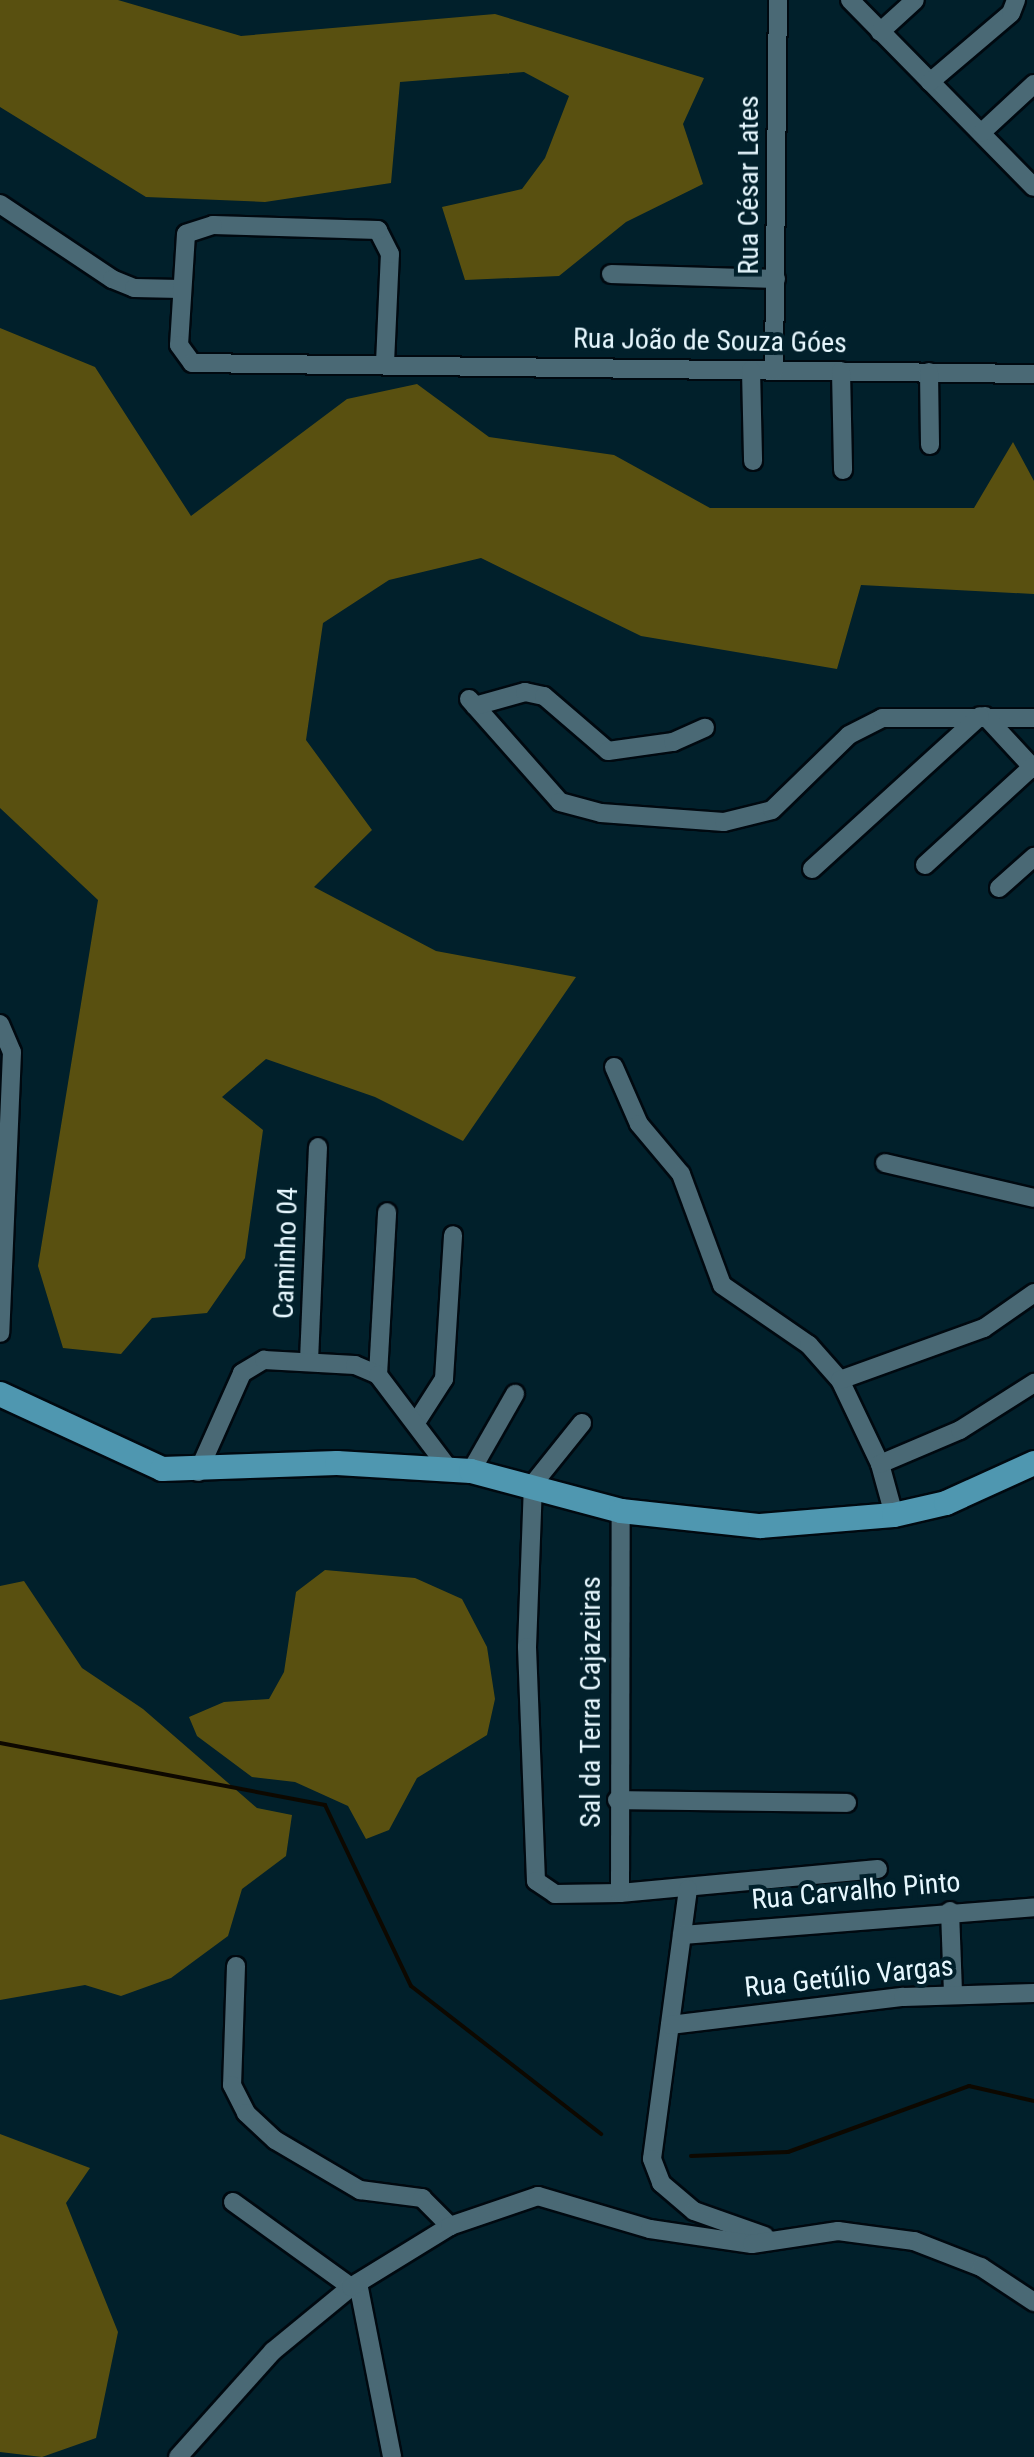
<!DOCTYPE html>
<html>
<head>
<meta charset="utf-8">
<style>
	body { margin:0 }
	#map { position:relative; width:1034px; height:2457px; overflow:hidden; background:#01202b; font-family:"Roboto Condensed",sans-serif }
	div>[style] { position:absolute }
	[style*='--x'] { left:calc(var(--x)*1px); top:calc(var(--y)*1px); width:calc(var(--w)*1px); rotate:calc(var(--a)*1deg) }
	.forest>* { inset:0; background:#595010 }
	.stream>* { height:4px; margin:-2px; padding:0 2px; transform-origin:2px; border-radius:2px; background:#0d0800 }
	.roads { filter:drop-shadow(2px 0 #000910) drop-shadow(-2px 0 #000910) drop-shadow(0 2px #000910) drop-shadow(0 -2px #000910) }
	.minor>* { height:18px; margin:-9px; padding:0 9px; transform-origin:9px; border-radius:9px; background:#4a6975 }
	.major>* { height:24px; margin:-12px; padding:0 12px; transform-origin:12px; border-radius:12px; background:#4f97b0 }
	span { translate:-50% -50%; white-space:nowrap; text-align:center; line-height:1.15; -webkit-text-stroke:8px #01202b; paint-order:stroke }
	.street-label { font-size:28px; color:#e6f7fe }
</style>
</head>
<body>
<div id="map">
	<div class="forest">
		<i style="clip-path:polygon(0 0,118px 0,241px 36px,495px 14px,704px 78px,683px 124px,703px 184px,626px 222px,559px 276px,465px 280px,442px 207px,522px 189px,545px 158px,569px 96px,524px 72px,400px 82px,391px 183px,265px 202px,146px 197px,0 107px)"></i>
		<i style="clip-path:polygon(0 328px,95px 367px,191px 516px,347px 399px,417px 384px,489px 437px,614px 455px,710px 508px,974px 508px,1013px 442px,1034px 481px,1034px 594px,861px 585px,837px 669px,641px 636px,481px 558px,389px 580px,323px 623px,306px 740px,372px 830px,314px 887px,436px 951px,576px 977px,463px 1141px,375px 1097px,266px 1059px,222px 1097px,263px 1130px,245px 1258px,207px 1313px,152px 1318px,121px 1354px,63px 1348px,38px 1266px,98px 900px,0 808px)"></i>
		<i style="clip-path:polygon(325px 1570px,415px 1578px,462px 1599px,487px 1647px,495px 1699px,487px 1735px,417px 1778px,389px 1830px,366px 1839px,348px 1806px,295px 1782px,252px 1777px,197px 1736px,189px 1717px,224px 1702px,269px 1699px,284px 1672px,296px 1592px)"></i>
		<i style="clip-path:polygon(24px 1581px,82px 1668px,143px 1709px,257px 1808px,292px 1815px,286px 1856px,242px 1889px,228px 1936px,171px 1978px,121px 1996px,85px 1985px,0 2000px,0 1586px)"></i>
		<i style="clip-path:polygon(0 2134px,90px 2168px,66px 2203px,118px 2332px,96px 2438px,42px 2457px,0 2452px)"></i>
	</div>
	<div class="stream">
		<i style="--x:0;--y:1743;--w:331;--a:10.8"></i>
		<i style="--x:325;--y:1805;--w:200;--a:64.6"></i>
		<i style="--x:411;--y:1986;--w:241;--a:37.9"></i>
		<i style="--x:691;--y:2156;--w:97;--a:-2.4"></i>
		<i style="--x:788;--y:2152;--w:193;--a:-20"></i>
		<i style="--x:969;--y:2086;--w:67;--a:13"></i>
	</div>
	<div class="roads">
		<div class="minor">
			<i style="--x:850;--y:0;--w:262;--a:45.5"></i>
			<i style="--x:880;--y:32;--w:47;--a:-42.4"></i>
			<i style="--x:930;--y:82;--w:106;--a:-40.4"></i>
			<i style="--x:1011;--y:13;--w:14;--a:-69"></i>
			<i style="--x:981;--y:133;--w:72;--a:-42.8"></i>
			<i style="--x:0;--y:204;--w:135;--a:33.8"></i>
			<i style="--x:112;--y:279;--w:24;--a:22"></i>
			<i style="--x:134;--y:288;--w:46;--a:1.2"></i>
			<i style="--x:611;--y:274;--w:165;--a:1.7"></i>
			<i style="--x:385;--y:363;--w:109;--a:-87.4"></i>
			<i style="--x:390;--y:254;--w:27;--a:-117"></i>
			<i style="--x:378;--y:230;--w:165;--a:-178.3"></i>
			<i style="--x:213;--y:225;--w:28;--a:162"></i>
			<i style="--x:186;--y:234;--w:111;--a:93.6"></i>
			<i style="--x:179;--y:345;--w:22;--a:54"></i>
			<i style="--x:192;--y:363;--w:842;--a:0.75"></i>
			<i style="--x:751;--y:370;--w:91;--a:88.7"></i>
			<i style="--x:774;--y:371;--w:371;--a:-89.4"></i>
			<i style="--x:841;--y:371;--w:99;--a:88.8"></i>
			<i style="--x:929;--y:372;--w:73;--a:89.2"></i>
			<i style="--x:469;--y:699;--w:137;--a:48.5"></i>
			<i style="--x:560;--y:802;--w:42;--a:15"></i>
			<i style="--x:601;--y:813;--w:123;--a:4.2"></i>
			<i style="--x:724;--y:822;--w:49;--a:-14"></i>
			<i style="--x:772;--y:810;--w:107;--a:-44.2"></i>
			<i style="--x:849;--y:735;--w:37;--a:-27"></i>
			<i style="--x:882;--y:718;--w:152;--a:0"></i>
			<i style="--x:475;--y:706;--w:52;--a:-15.6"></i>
			<i style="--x:525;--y:692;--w:19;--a:12"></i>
			<i style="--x:544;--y:696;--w:84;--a:40.7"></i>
			<i style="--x:608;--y:751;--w:66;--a:-7.9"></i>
			<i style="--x:673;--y:742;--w:35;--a:-24"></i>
			<i style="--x:985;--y:716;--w:72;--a:47.2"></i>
			<i style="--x:925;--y:865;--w:145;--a:-42.5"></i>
			<i style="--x:812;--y:869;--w:227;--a:-42.3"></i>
			<i style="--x:999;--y:888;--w:47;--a:-41.5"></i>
			<i style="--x:0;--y:1024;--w:30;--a:67"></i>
			<i style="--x:12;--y:1052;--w:281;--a:92.4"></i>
			<i style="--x:614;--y:1067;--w:62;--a:66.3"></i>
			<i style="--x:639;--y:1124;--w:65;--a:50"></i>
			<i style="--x:681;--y:1174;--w:118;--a:69.7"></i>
			<i style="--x:722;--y:1285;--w:106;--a:34.6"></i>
			<i style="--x:809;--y:1345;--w:47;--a:48.5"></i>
			<i style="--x:840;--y:1380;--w:93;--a:64.5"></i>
			<i style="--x:880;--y:1464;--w:53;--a:74.6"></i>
			<i style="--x:885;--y:1163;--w:153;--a:13.2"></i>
			<i style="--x:309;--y:1361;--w:214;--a:-87.6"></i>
			<i style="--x:378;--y:1375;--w:163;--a:-86.8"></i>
			<i style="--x:840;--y:1380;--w:153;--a:-19.9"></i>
			<i style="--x:984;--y:1328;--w:61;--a:-35"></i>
			<i style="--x:417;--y:1421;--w:50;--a:-57.3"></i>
			<i style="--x:444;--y:1379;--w:144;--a:-86.4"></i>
			<i style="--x:582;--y:1423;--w:78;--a:128.8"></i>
			<i style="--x:533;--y:1484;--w:163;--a:92.1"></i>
			<i style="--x:527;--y:1647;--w:234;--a:87.8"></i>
			<i style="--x:536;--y:1881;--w:23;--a:34"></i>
			<i style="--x:555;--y:1894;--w:65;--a:-0.9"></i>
			<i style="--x:620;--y:1893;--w:259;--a:-5.3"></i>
			<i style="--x:880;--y:1464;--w:87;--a:-23"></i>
			<i style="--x:960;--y:1430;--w:88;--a:-32.4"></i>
			<i style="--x:471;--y:1471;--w:89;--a:-60.3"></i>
			<i style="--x:198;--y:1472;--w:108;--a:-66"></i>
			<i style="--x:242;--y:1373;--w:26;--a:-31"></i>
			<i style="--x:264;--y:1360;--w:91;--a:3.1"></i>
			<i style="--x:355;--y:1365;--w:25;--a:23"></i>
			<i style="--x:378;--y:1375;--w:118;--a:52.9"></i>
			<i style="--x:617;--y:1800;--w:230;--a:0.7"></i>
			<i style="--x:688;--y:1889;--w:272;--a:97.6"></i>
			<i style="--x:652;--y:2159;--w:26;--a:69"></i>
			<i style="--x:661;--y:2183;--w:43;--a:40.3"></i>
			<i style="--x:694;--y:2211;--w:75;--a:19.4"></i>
			<i style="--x:620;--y:1893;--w:382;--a:-89.9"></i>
			<i style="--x:950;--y:1911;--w:82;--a:87.9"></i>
			<i style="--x:682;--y:1935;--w:353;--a:-4.5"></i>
			<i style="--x:236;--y:1966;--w:119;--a:91.9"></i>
			<i style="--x:232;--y:2085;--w:31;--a:63"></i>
			<i style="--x:246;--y:2113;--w:40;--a:43"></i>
			<i style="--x:275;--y:2140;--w:99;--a:30.5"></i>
			<i style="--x:360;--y:2190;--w:63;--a:7.4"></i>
			<i style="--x:422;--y:2198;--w:40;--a:45"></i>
			<i style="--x:670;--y:2025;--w:235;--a:-6.9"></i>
			<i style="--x:903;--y:1997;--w:131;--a:-1.7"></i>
			<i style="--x:233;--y:2202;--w:145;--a:35.8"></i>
			<i style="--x:358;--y:2283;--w:177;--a:78.9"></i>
			<i style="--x:178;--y:2457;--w:142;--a:-48.1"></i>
			<i style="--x:273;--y:2351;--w:101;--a:-39.4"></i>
			<i style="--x:351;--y:2287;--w:116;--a:-31.6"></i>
			<i style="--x:450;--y:2226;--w:93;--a:-18.8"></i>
			<i style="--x:538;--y:2196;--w:117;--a:16.4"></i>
			<i style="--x:650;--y:2229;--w:103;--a:8.4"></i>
			<i style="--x:752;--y:2244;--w:87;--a:-8.6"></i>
			<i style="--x:838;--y:2231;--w:77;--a:7.5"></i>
			<i style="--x:914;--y:2241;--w:72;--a:21.2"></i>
			<i style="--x:981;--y:2267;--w:64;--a:33.4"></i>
		</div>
		<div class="major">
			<i style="--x:0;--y:1394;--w:179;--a:24.8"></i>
			<i style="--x:162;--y:1469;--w:175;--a:-2"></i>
			<i style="--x:337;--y:1463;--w:134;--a:3.4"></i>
			<i style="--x:471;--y:1471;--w:155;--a:14.9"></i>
			<i style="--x:621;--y:1511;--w:140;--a:6.2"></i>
			<i style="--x:760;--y:1526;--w:134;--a:-4.7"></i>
			<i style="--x:894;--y:1515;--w:53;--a:-13"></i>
			<i style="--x:946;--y:1503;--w:97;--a:-24.4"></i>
		</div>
	</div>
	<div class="street-label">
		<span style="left:749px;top:185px;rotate:-90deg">Rua César Lates</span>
		<span style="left:710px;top:341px;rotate:1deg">Rua João de Souza Góes</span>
		<span style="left:286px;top:1253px;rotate:-88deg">Caminho 04</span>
		<span style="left:591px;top:1702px;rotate:-90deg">Sal da Terra Cajazeiras</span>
		<span style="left:856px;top:1891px;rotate:-5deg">Rua Carvalho Pinto</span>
		<span style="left:849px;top:1977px;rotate:-6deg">Rua Getúlio Vargas</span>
	</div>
</div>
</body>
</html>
